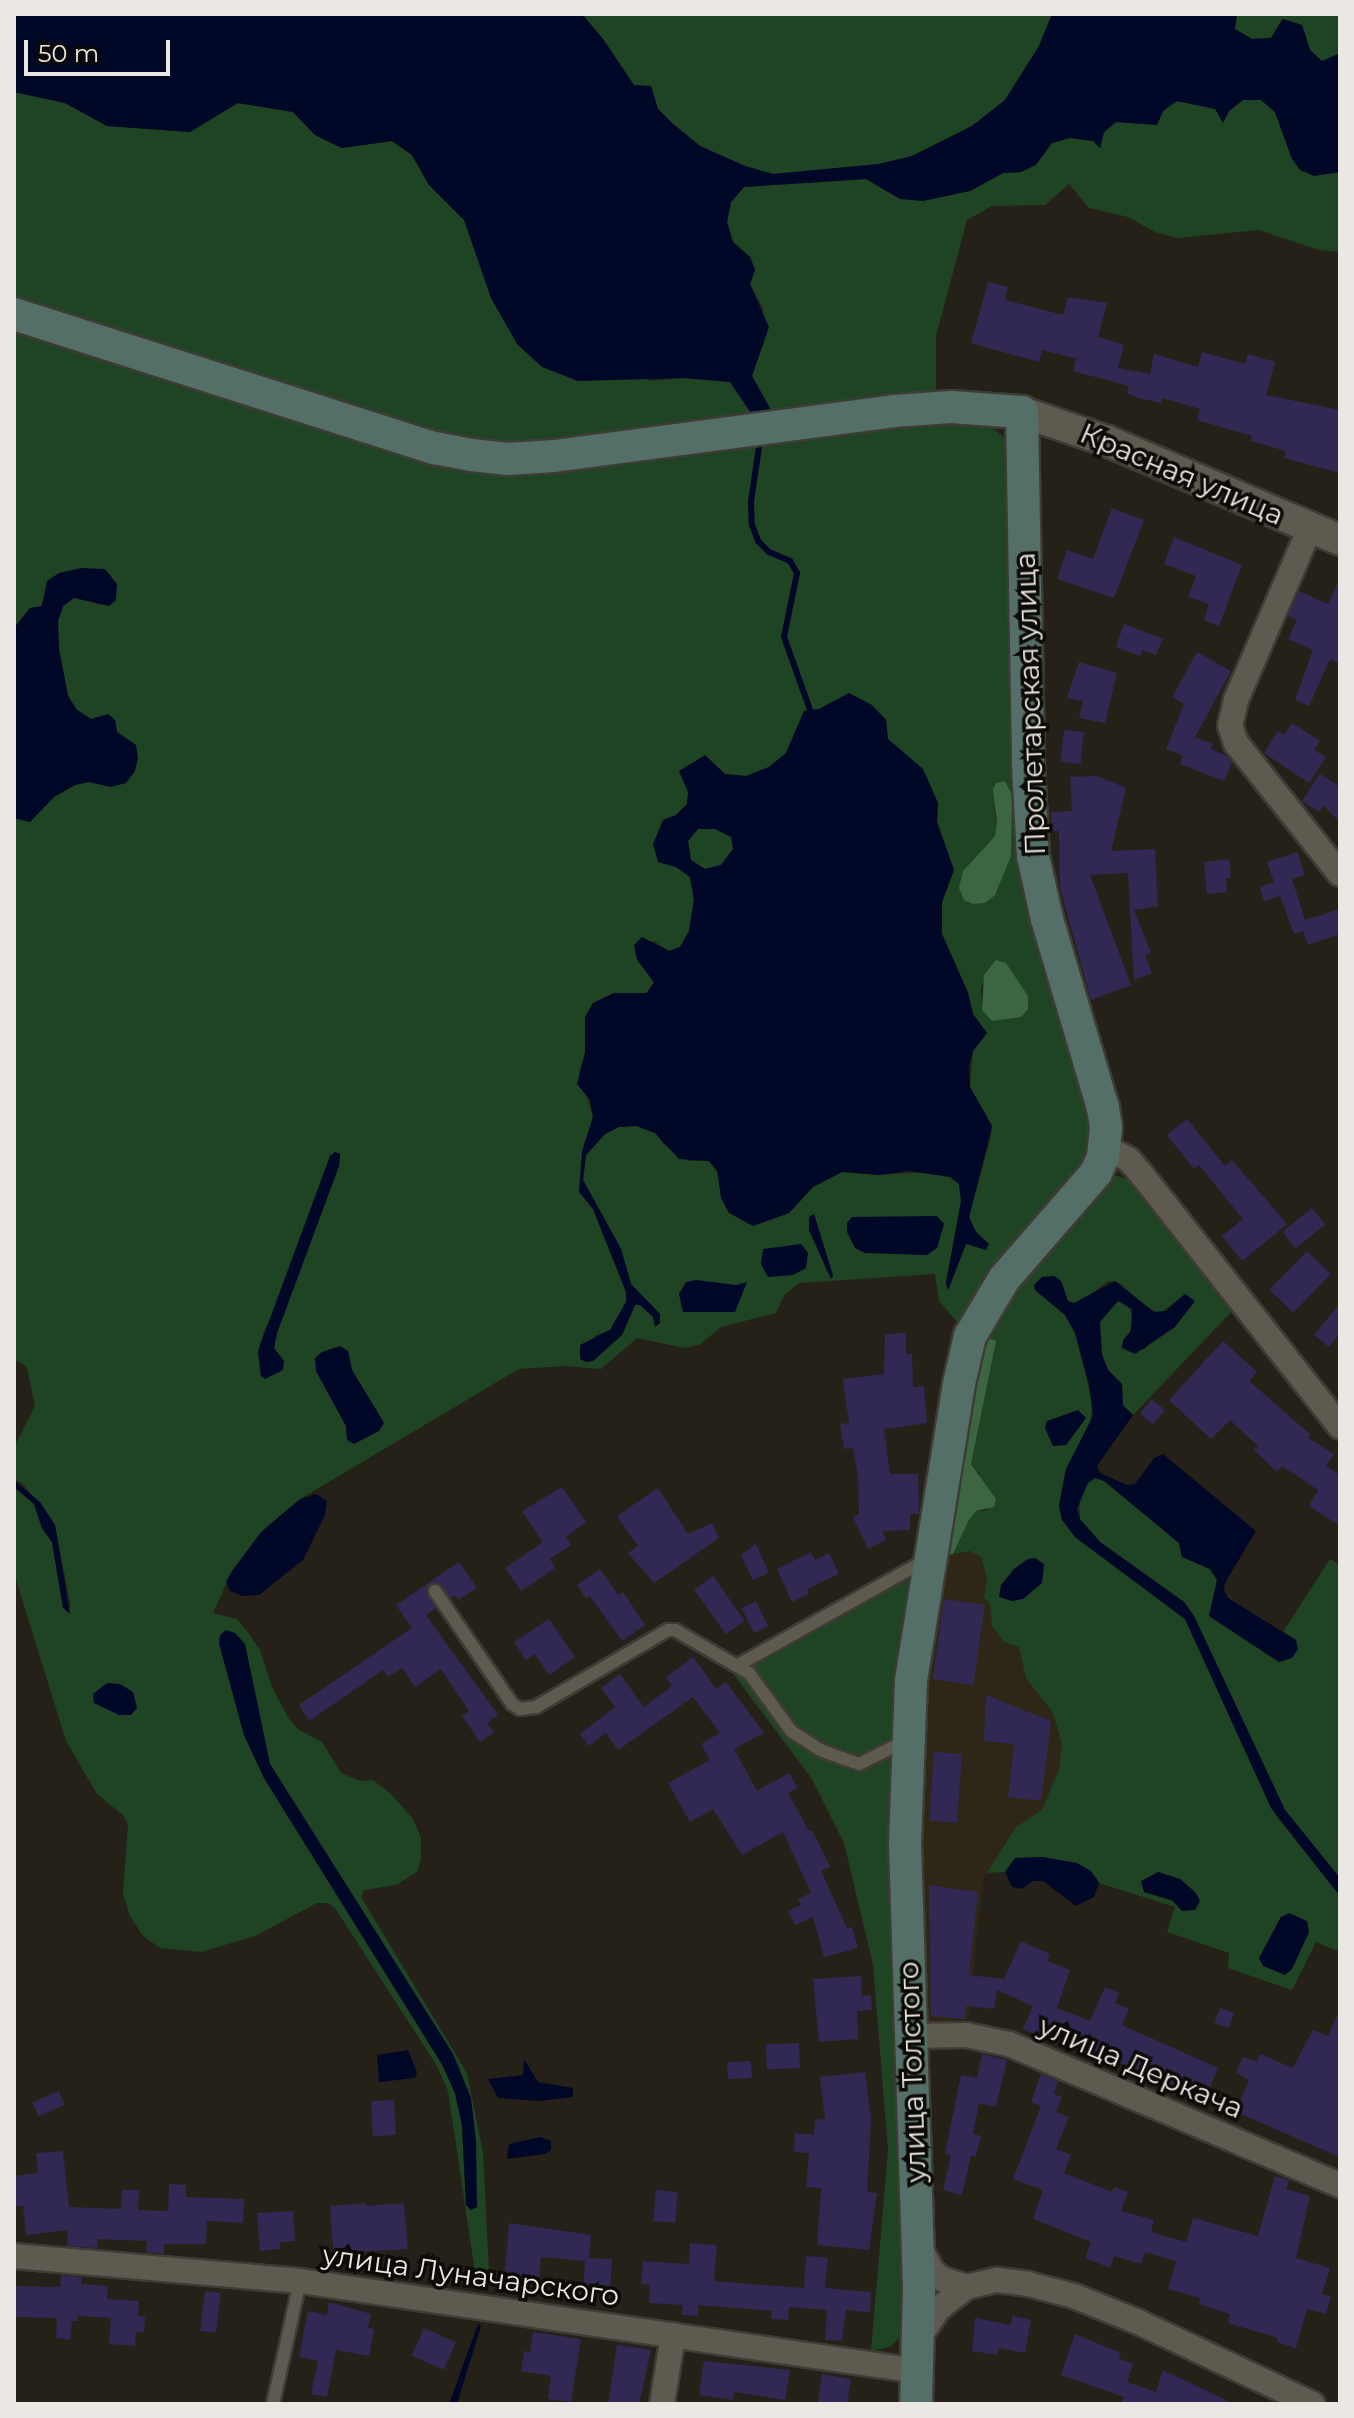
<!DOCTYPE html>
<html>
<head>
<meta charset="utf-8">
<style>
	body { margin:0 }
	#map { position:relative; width:1354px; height:2418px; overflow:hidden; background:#252118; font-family:Montserrat,sans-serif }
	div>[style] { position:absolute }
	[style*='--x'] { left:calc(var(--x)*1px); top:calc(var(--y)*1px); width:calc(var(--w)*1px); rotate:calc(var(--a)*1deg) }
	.built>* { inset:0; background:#2e2718 }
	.green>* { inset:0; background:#1e4424 }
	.forest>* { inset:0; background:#3c6541 }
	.water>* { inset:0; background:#000727 }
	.stream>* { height:6px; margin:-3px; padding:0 3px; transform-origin:3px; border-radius:3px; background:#000727 }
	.building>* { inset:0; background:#312953; transform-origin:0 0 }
	.roads { filter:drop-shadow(2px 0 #3f3b35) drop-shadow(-2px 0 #3f3b35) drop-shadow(0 2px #3f3b35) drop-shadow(0 -2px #3f3b35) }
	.service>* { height:12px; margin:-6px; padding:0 6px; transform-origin:6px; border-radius:6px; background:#5f5a50 }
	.minor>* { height:24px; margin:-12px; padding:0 12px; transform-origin:12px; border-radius:12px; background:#5f5a50 }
	.tertiary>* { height:30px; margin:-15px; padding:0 15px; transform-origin:15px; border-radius:15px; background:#5f5a50 }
	.secondary>* { height:32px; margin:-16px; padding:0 16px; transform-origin:16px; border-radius:16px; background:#536f67 }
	span { translate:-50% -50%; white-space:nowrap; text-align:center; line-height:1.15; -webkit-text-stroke:7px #0d0b07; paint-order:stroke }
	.street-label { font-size:28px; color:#ebe8e3 }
	.frame { position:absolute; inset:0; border:16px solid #ebe8e3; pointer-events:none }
	.scale { position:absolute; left:24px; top:40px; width:146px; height:36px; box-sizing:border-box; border:4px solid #ebe8e3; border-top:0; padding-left:10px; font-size:24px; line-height:28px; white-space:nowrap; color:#ebe8e3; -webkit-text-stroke:6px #0d0b07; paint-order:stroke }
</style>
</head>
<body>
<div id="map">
	<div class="built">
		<i style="clip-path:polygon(970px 1551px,981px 1557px,987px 1578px,984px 1597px,990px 1604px,992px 1626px,1004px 1642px,1019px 1647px,1026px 1677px,1053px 1713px,1062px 1744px,1059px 1769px,1042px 1811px,1016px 1827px,983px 1881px,967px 2030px,918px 2029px,913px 1807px,941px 1557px)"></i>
	</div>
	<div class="green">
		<i style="clip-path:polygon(582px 14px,1052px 14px,1039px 46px,1005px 100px,972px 126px,912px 156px,879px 164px,773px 174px,745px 166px,700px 146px,672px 123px,658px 109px,651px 86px,634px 86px,603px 39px)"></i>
		<i style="clip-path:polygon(1237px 14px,1340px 14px,1340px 53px,1322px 62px,1310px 50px,1302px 25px,1282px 19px,1271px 38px,1252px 39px,1235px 29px)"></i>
		<i style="clip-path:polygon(14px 92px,65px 103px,107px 126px,190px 132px,237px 103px,293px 112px,315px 135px,341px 148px,392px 141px,412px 155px,429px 185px,464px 220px,479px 257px,650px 381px,684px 378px,730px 382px,753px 416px,550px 442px,472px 440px,438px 434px,14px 299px)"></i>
		<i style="clip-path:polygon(1243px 100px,1261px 100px,1275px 112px,1292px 159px,1332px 174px,1340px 172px,1340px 252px,1319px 250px,1259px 230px,1177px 238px,1155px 232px,1128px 217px,1089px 208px,1069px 184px,1045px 205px,992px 206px,967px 220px,936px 336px,936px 394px,772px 412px,752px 376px,754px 363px,764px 343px,763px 308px,750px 284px,755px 270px,750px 257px,733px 242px,727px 222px,731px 202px,744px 187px,867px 179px,900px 199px,970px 191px,1003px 173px,1021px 172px,1035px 165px,1052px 143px,1070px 138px,1093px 141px,1116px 122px,1157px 125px,1163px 111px,1176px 101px,1229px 111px)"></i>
		<i style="clip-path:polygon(evenodd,14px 332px,436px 460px,936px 417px,990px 426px,1005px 438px,1014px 455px,1023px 825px,1097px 1116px,1086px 1166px,963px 1329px,939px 1301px,935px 1274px,799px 1283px,785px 1294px,776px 1313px,721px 1327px,699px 1345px,684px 1348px,637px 1338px,601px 1369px,565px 1366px,519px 1369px,300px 1499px,232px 1571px,213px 1613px,237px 1619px,247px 1631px,260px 1650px,272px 1687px,289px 1719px,299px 1730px,322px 1742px,341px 1773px,360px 1781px,373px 1780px,391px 1794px,413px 1819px,421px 1838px,421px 1859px,417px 1872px,396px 1885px,364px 1890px,361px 1897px,467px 2073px,483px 2153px,489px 2271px,484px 2277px,475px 2272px,448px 2091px,437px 2066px,335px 1908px,328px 1903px,317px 1903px,255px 1936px,201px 1952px,160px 1948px,143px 1936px,130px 1916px,123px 1893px,128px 1825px,124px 1816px,97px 1794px,66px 1741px,14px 1573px,14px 1487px,34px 1504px,42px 1528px,52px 1542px,63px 1608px,71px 1607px,55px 1525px,22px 1483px,14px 1480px,14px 1447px,35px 1406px,27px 1367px,14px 1359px,14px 818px,30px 822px,54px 797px,75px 785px,89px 782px,111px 787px,136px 746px,117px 732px,115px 720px,91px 719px,77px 710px,68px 696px,59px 649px,58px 621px,63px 606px,74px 598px,87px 598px,99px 605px,116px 600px,45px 594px,41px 606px,30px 608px,14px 628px,14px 332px,849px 693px,886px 720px,888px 739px,923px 770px,938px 803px,937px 822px,954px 870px,942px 902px,942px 934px,968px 992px,973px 1014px,987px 1033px,973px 1051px,970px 1087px,992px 1126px,991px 1137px,969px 1217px,976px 1232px,989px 1245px,966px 1244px,949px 1288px,946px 1283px,961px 1201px,959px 1184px,950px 1177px,927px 1172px,879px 1175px,842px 1172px,813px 1187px,789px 1213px,753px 1226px,709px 1161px,689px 1161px,663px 1144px,656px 1133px,636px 1126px,619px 1127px,605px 1134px,586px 1155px,583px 1180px,621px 1249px,631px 1284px,660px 1314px,660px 1323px,640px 1305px,635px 1305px,622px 1335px,593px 1360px,594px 1336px,610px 1330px,626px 1302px,626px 1292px,593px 1209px,579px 1191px,588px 1134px,593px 1117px,579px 1072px,585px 1053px,585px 1017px,593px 1003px,614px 993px,646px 993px,654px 983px,637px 959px,634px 945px,654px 941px,669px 951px,680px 947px,689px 931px,694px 899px,690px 877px,676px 867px,658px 862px,663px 820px,676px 815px,687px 804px,691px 767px,705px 755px,725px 774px,746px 776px,769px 767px,786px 753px,804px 711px,819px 709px,849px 693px,14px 332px,993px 805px,1011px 856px,963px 871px,995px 836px,997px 823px,993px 805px,14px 332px,1006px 963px,1016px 980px,982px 1010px,981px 986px,1006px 963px,14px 332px,335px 1153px,340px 1154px,339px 1166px,277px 1333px,274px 1348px,284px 1361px,261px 1376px,258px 1351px,264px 1331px,279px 1301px,330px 1156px,335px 1153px,14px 332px,814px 1214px,833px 1275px,831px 1278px,809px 1230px,809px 1217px,814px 1214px,14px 332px,348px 1351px,352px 1370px,384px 1423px,347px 1440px,346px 1426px,316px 1371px,316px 1358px,322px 1352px,348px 1351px,14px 332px,219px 1643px,245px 1645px,270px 1764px,453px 2054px,477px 2206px,466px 2205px,462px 2125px,455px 2093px,442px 2065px,264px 1778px,244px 1735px,219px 1643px)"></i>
		<i style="clip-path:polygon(698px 829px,715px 829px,732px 837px,733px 849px,721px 865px,705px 869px,691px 860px,688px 841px)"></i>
		<i style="clip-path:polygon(evenodd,1113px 1175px,1135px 1181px,1235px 1308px,1133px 1415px,1123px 1406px,1122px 1384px,1108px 1370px,1101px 1354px,1099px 1322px,1110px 1307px,1119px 1301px,1126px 1304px,1133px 1315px,1129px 1336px,1144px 1350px,1153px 1339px,1175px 1327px,1185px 1294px,1160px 1313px,1147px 1308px,1120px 1283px,1108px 1281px,1081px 1302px,1074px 1303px,1068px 1301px,1061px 1281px,1035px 1290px,1065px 1315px,1075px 1333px,1093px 1405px,1089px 1427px,1066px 1469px,1059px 1506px,1075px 1537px,1185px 1619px,1277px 1817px,1340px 1896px,1340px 1952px,1316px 1942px,1292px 1990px,1228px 1968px,1229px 1953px,1167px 1932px,1175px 1907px,1099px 1883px,1096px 1877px,1043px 1857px,1016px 1858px,1005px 1872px,987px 1873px,1016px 1827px,1042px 1810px,1059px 1769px,1062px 1744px,1053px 1713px,1026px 1678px,1019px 1647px,1004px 1642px,992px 1626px,990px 1604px,984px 1597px,987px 1578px,981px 1557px,970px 1551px,953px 1554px,969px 1520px,976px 1511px,988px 1510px,980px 1475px,971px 1464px,986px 1337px,981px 1331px,1104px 1177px,1113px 1175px,1158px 1872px,1180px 1879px,1196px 1893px,1175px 1902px,1144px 1892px,1158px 1872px,1113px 1175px,1281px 1917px,1307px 1921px,1309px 1932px,1292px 1968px,1259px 1958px,1281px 1917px)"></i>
		<i style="clip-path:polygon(1095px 1478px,1104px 1481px,1179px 1543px,1182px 1557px,1210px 1569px,1217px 1580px,1209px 1616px,1296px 1640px,1283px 1632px,1330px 1559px,1340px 1565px,1340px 1878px,1285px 1810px,1194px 1616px,1184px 1602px,1100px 1542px,1080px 1519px,1079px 1500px,1088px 1483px)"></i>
		<i style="clip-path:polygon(922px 1568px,903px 2334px,890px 2347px,871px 2351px,888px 2150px,873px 1965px,844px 1843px,812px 1779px,734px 1675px)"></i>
	</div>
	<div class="forest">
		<i style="clip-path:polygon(1005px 781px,1012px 795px,1011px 856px,995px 895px,985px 903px,973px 904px,964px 900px,959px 888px,963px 871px,995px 836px,997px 823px,993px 789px,996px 783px)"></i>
		<i style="clip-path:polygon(996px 960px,1006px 963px,1028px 996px,1028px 1009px,1021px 1017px,992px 1021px,982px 1010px,984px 975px)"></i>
		<i style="clip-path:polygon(986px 1337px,996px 1341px,971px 1464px,996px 1499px,994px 1507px,976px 1511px,969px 1520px,953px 1554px,941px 1557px,968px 1380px)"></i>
	</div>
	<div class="water">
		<i style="clip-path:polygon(14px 14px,582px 14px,603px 39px,634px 85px,651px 86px,658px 109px,672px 123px,700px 146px,745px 166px,773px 174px,879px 164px,912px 156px,972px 126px,1005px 100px,1039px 46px,1052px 14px,1237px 14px,1235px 29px,1252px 39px,1271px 38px,1283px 19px,1302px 25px,1310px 50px,1322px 61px,1340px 53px,1340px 172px,1314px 176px,1300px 170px,1292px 159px,1275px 112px,1261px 100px,1243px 100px,1229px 111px,1223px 123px,1215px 109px,1177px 101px,1163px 111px,1157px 125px,1116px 122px,1104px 132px,1100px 148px,1093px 141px,1070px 138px,1052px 143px,1036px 165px,1021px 172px,1003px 173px,970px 191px,923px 201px,900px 199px,866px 179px,744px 187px,731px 202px,727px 222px,733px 242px,750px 257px,755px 270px,750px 284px,769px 327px,752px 376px,772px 412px,753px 416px,730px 382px,684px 378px,578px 381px,542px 367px,517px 344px,491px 298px,464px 220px,429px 185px,412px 155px,392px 141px,342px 148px,315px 135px,293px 112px,238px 103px,190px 132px,107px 126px,65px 103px,14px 92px)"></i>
		<i style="clip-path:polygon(81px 568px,105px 569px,117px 584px,116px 600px,109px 606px,74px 598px,63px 606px,58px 621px,59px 649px,68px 696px,77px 710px,91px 719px,108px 714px,115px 720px,117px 732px,136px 745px,138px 758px,135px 771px,126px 783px,111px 787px,89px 782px,75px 785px,54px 797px,30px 822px,14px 818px,14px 628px,30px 608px,42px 606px,47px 581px,59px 573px)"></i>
		<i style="clip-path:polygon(evenodd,849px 693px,872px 705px,886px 720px,888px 739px,923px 769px,938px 803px,937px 822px,954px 870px,942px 902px,942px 934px,968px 993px,973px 1014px,987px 1033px,973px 1051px,969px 1067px,970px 1087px,992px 1126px,969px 1217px,976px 1232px,989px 1244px,986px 1250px,966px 1244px,948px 1290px,946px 1283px,961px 1201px,959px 1184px,950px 1177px,909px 1171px,879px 1175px,842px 1172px,813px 1187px,789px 1213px,753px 1226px,729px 1213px,721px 1198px,717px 1170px,709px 1161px,679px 1159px,655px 1133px,636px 1126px,619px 1127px,605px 1134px,586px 1155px,583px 1180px,621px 1249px,631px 1284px,660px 1314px,660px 1323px,655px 1327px,653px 1317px,640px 1305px,635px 1305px,622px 1335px,593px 1361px,586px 1362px,580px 1359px,580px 1345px,610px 1330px,626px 1302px,626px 1292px,593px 1209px,579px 1192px,582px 1151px,593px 1117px,590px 1100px,577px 1084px,585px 1053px,585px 1017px,593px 1003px,614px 993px,647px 993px,654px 982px,637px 960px,634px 945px,642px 937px,669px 951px,680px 947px,689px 931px,694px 899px,690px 877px,676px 867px,658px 862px,653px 844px,663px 820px,676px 815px,687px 804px,688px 792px,679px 771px,705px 755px,725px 774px,746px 776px,769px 767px,786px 753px,804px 711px,819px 709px,849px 693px,698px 829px,715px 829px,731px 837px,733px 849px,721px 865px,705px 869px,691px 860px,688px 841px,698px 829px)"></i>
		<i style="clip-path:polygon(335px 1152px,340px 1154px,339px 1166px,277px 1333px,274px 1348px,284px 1361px,283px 1370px,265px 1379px,261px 1376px,258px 1351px,330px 1156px)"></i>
		<i style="clip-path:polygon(814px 1214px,833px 1276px,831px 1279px,809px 1230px,809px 1217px)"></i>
		<i style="clip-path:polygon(937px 1216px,944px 1224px,937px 1248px,927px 1255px,865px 1253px,855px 1248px,847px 1232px,847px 1223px,852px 1217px)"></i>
		<i style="clip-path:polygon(801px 1244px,808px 1253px,806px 1268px,793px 1275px,768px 1277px,761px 1264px,763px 1249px)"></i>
		<i style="clip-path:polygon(1054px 1276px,1061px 1281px,1068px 1301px,1074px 1303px,1115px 1281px,1154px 1312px,1166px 1311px,1185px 1294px,1195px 1301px,1175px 1327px,1135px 1354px,1122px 1348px,1123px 1340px,1131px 1331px,1132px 1309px,1118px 1301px,1100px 1322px,1102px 1354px,1108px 1370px,1122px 1384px,1123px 1405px,1133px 1415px,1097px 1466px,1100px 1473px,1127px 1485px,1135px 1484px,1154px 1458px,1163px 1454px,1256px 1531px,1225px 1583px,1224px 1590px,1228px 1598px,1296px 1640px,1298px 1649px,1292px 1658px,1279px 1662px,1209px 1616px,1217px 1580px,1210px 1569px,1182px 1557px,1179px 1543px,1104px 1481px,1095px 1478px,1088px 1483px,1077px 1509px,1080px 1519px,1100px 1542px,1184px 1602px,1194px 1616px,1285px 1810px,1340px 1878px,1340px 1896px,1271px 1808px,1185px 1619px,1075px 1537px,1062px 1520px,1059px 1506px,1066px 1469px,1093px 1416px,1089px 1384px,1075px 1333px,1065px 1315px,1035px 1290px,1034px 1285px,1042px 1277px)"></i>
		<i style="clip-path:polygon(696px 1280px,736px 1285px,747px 1282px,735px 1312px,683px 1312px,679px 1294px,686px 1282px)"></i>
		<i style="clip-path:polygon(340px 1346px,348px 1351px,352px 1370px,384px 1423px,379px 1431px,354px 1444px,347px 1440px,346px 1426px,316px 1371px,315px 1358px,322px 1352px)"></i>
		<i style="clip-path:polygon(1078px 1410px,1086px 1418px,1066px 1445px,1053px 1446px,1045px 1428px,1047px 1421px)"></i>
		<i style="clip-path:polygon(14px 1480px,40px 1502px,55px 1525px,70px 1614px,63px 1608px,52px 1542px,42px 1528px,34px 1504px,14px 1487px)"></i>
		<i style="clip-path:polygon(316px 1494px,327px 1501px,325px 1515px,303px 1560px,259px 1595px,243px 1596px,230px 1591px,226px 1582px,232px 1571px,261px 1532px,300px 1499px)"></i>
		<i style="clip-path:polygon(1035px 1558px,1044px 1564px,1042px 1583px,1023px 1599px,1012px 1601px,999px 1597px,1001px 1585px,1014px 1569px,1028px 1559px)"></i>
		<i style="clip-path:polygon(226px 1630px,235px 1633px,245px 1644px,270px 1764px,453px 2054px,463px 2078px,471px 2098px,476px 2141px,477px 2207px,471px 2210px,466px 2205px,462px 2125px,455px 2093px,442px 2064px,264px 1778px,244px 1735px,219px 1643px,220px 1635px)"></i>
		<i style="clip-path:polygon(107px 1683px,120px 1684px,133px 1692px,137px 1708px,131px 1715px,119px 1715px,94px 1703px,93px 1694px)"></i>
		<i style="clip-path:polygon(1042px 1857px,1077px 1863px,1091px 1871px,1099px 1883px,1094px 1897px,1076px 1906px,1043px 1881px,1033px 1881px,1022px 1889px,1012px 1887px,1005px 1872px,1015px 1858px)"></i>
		<i style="clip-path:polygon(1158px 1872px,1180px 1879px,1196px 1893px,1200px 1901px,1195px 1910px,1182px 1911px,1172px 1900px,1144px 1892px,1141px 1881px)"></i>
		<i style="clip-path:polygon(1289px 1913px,1307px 1921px,1309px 1932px,1292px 1969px,1285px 1975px,1263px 1966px,1259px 1958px,1281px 1917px)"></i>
		<i style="clip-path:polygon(408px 2050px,417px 2072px,415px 2078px,379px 2082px,377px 2055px)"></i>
		<i style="clip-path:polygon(524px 2059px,538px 2082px,573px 2088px,573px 2097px,540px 2101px,498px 2098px,488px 2079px,523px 2075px)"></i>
		<i style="clip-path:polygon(540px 2137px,551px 2141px,551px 2150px,545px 2154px,507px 2159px,509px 2144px)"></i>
		<i style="clip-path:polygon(478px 2324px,481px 2326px,457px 2404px,449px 2404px)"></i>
	</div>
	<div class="stream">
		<i style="--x:760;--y:440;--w:63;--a:98.3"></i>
		<i style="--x:751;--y:502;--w:23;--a:88"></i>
		<i style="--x:752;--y:525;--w:17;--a:69"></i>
		<i style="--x:758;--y:541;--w:16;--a:45"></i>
		<i style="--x:769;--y:552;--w:23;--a:23"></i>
		<i style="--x:790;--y:561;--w:14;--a:60"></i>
		<i style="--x:797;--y:573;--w:65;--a:101.5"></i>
		<i style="--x:784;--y:637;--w:83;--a:70.3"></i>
	</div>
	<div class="building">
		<i style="clip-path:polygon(988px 282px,1008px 287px,1005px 300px,1063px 315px,1068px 297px,1107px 303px,1098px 337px,1124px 345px,1118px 368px,1150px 374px,1154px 354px,1198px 367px,1202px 352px,1245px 364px,1248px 354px,1275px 362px,1266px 395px,1340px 410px,1340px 473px,1284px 458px,1286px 451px,1251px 441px,1252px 436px,1197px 420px,1200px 409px,1162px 398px,1162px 403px,1138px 398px,1127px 393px,1129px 386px,1073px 371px,1076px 359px,1082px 360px,1042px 350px,1039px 362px,971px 343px)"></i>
		<i style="clip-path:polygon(1112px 508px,1144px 520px,1114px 598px,1057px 579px,1067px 550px,1093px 559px)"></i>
		<i style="clip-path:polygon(1174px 537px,1242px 565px,1219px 626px,1204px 620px,1209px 604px,1188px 597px,1196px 576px,1164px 564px)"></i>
		<i style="clip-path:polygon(1340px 578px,1340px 664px,1330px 659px,1309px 706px,1295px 700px,1313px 650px,1288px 639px,1297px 620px,1288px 616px,1299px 591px,1328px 604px)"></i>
		<i style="clip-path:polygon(1124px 624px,1163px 639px,1156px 655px,1143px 650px,1140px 656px,1116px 647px)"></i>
		<i style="clip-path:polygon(1197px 652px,1231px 671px,1195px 737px,1213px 744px,1211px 749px,1227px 756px,1232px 762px,1224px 781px,1180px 764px,1183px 756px,1166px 749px,1184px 704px,1172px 697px)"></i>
		<i style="clip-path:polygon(1079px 662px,1117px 673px,1105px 723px,1079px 718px,1083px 701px,1067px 698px)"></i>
		<i style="clip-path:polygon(1292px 723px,1320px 741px,1314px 750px,1326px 757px,1309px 783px,1264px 753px,1278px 731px,1284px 735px)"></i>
		<i style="left:1064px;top:730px;width:20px;height:32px;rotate:6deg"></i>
		<i style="clip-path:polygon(1320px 774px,1340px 787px,1340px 822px,1323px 805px,1319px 812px,1302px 801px)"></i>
		<i style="clip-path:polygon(1097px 776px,1126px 788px,1111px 851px,1155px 849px,1158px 906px,1134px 910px,1151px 953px,1145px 955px,1152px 973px,1134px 980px,1128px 873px,1090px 875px,1131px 985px,1091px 1000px,1060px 888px,1059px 831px,1052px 831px,1051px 812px,1072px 811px,1070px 777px)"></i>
		<i style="clip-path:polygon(1297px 852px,1305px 875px,1292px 879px,1305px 920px,1340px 909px,1340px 934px,1308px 945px,1303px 931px,1294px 934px,1280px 896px,1264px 901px,1260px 887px,1274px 882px,1267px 862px)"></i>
		<i style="clip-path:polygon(1229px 859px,1231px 878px,1226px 878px,1227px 892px,1207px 894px,1204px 862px)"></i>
		<i style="clip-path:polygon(1187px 1119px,1225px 1166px,1232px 1160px,1287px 1224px,1242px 1261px,1222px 1236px,1243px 1219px,1199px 1165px,1194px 1169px,1167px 1135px)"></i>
		<i style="left:1312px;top:1208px;width:21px;height:38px;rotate:51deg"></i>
		<i style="left:1307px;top:1251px;width:33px;height:54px;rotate:44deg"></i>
		<i style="clip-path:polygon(1340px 1303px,1340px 1333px,1329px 1347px,1314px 1335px)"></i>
		<i style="clip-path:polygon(906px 1333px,906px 1354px,912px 1354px,913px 1387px,924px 1386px,927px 1423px,884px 1429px,890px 1474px,918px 1474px,919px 1514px,910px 1514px,910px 1530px,882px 1531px,886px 1540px,868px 1549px,853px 1517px,859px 1514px,858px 1477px,853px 1448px,844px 1449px,840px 1424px,849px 1423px,843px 1379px,884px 1374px,885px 1334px)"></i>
		<i style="clip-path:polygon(1223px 1341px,1257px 1372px,1249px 1381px,1311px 1435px,1308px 1438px,1334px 1454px,1326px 1466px,1340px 1475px,1340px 1526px,1309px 1506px,1318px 1490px,1282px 1466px,1277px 1472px,1254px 1450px,1258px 1446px,1230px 1420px,1211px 1439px,1169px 1400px)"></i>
		<i style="left:1152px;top:1399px;width:17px;height:19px;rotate:40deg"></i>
		<i style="clip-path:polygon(562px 1487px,586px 1522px,566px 1537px,571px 1545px,550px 1559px,555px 1568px,521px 1591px,505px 1568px,543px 1542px,522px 1511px)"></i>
		<i style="clip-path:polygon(658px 1488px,688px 1534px,712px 1523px,719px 1538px,654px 1583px,628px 1553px,638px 1546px,617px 1516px)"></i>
		<i style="clip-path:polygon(756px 1544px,769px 1573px,753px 1580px,741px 1555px)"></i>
		<i style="clip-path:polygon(811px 1552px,815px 1560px,829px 1553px,839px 1574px,807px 1589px,809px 1594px,792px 1602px,777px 1569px)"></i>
		<i style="clip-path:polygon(459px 1562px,477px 1588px,458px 1600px,455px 1595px,451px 1598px,440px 1583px,431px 1583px,426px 1592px,436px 1608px,426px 1615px,498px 1715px,487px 1723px,494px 1732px,480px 1742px,462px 1716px,469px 1711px,441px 1669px,415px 1687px,402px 1668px,388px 1677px,383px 1670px,309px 1721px,299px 1705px,412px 1628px,396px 1605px)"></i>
		<i style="clip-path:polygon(600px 1569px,618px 1595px,623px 1592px,645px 1625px,622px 1641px,590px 1596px,586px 1598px,577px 1585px)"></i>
		<i style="left:713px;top:1576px;width:55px;height:23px;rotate:55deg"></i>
		<i style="left:944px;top:1599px;width:41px;height:81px;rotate:8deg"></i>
		<i style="left:756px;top:1601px;width:28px;height:16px;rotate:64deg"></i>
		<i style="clip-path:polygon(549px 1619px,575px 1657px,549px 1675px,535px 1654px,526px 1660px,514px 1642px)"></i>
		<i style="clip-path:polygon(693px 1657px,716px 1689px,726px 1682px,764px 1733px,734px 1749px,757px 1791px,789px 1773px,798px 1788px,788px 1793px,809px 1831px,812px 1830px,830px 1867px,821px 1871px,847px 1928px,852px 1927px,858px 1948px,824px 1957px,813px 1917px,795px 1925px,788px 1911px,801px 1905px,798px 1899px,811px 1893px,783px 1832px,742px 1855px,713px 1809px,690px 1822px,668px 1783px,710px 1760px,701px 1744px,720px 1733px,693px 1697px,618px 1750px,606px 1733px,589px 1746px,580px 1734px,615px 1707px,601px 1688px,620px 1674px,644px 1707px,672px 1686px,666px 1677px)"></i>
		<i style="clip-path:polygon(986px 1695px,1051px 1721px,1041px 1801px,1008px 1797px,1014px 1744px,984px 1741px)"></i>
		<i style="left:934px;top:1752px;width:28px;height:69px;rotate:4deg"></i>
		<i style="clip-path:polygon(929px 1885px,978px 1892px,969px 1975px,1004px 1979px,1021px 1941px,1050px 1954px,1047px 1961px,1070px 1970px,1057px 2008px,1090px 2021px,1105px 1987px,1119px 1993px,1115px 2003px,1129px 2009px,1122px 2025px,1218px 2068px,1205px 2099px,1155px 2081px,1156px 2078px,1081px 2046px,1084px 2037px,1051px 2023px,1045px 2038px,1023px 2029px,1033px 2006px,997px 1990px,994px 2009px,966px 2006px,965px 2019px,931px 2016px)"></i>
		<i style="clip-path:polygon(861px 1976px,862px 1996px,871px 1995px,872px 2010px,857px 2011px,858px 2039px,819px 2042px,813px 1979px)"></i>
		<i style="left:1220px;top:2008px;width:15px;height:16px;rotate:20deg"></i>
		<i style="clip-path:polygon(1340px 2009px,1340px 2157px,1236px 2112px,1249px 2080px,1236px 2072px,1243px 2057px,1257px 2062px,1260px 2054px,1293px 2068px,1313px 2030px,1328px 2036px)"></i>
		<i style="left:799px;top:2043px;width:25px;height:33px;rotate:88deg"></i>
		<i style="clip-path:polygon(982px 2054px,1007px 2060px,996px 2107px,979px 2103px,973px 2134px,981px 2136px,976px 2156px,971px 2155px,962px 2195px,943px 2190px,951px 2155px,945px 2154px,961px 2075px,977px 2078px)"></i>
		<i style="left:751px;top:2061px;width:17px;height:24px;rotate:87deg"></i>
		<i style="clip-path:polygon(865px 2072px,871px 2118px,867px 2192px,877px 2193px,869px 2250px,817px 2245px,821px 2188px,806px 2187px,809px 2153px,794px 2152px,795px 2133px,814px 2135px,815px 2119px,825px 2120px,820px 2077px)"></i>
		<i style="clip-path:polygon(1041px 2074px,1058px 2081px,1054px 2094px,1062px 2097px,1056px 2112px,1069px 2117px,1056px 2149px,1071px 2155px,1064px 2173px,1112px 2192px,1114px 2187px,1128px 2192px,1121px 2211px,1154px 2220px,1151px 2232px,1186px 2242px,1193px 2218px,1258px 2236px,1275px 2176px,1289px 2180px,1286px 2189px,1310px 2196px,1296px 2258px,1330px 2268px,1322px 2294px,1331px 2296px,1326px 2314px,1307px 2309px,1296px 2348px,1277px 2342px,1278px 2338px,1228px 2323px,1230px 2314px,1199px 2304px,1200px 2298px,1168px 2289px,1176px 2261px,1145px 2252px,1141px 2264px,1114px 2256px,1110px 2268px,1085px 2258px,1091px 2242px,1033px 2219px,1043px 2190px,1013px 2179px,1041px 2106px,1031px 2102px)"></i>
		<i style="left:59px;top:2091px;width:15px;height:29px;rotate:67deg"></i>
		<i style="left:394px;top:2100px;width:35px;height:23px;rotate:87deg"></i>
		<i style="clip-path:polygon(63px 2151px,69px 2207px,121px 2209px,122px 2190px,139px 2190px,138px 2210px,168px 2211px,169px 2184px,186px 2185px,186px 2197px,244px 2199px,243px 2223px,207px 2221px,206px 2244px,164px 2244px,164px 2254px,146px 2252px,147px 2241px,98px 2239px,97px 2248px,67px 2246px,68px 2230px,26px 2235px,23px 2206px,14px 2206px,14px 2176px,38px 2173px,36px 2153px)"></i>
		<i style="left:656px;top:2190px;width:22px;height:31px;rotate:5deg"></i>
		<i style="clip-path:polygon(366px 2203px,366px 2206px,404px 2203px,408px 2249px,359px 2252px,359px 2258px,334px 2260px,330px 2206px)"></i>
		<i style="clip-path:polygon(293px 2211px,295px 2241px,280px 2242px,280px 2249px,260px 2251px,257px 2213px)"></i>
		<i style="clip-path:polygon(509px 2223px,591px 2235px,589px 2258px,612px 2259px,610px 2293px,583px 2291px,585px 2261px,541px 2257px,539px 2281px,530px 2281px,529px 2288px,511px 2287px,511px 2279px,504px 2279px)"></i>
		<i style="clip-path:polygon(690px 2243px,717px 2245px,714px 2281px,804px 2288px,806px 2256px,828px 2258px,825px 2288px,871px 2292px,870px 2312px,846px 2310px,842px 2341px,825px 2340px,827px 2310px,789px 2307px,788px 2320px,771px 2319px,772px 2311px,698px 2305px,698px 2316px,682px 2315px,683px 2305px,649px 2303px,650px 2285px,641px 2284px,643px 2261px,689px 2264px)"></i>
		<i style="clip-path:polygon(61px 2275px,82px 2277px,81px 2284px,108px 2286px,107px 2299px,139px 2301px,138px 2316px,145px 2317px,144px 2332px,136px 2332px,135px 2346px,109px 2344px,111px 2318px,78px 2316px,78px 2321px,72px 2321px,70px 2340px,56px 2338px,57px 2318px,14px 2317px,14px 2286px,60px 2287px)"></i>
		<i style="left:205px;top:2291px;width:16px;height:40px;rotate:7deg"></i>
		<i style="clip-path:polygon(329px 2302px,371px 2314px,368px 2328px,374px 2329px,369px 2356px,336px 2350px,327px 2397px,311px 2394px,318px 2361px,299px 2357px,308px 2311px,327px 2315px)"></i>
		<i style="clip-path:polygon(1012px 2316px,1031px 2320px,1025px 2353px,999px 2348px,997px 2355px,972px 2351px,975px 2318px,1011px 2325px)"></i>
		<i style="left:424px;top:2328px;width:35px;height:30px;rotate:24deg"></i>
		<i style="clip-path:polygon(533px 2332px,581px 2339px,571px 2402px,548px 2399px,551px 2376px,521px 2371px,524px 2351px,530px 2352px)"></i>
		<i style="clip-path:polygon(1075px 2334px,1121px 2353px,1119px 2359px,1133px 2364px,1127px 2382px,1156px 2392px,1163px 2370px,1234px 2404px,1121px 2404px,1124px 2397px,1061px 2375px)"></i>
		<i style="clip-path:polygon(617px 2345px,651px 2350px,639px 2404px,608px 2404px)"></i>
		<i style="clip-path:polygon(704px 2361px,790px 2370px,785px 2400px,734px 2392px,733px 2400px,699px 2395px)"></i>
		<i style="clip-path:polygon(822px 2374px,851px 2379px,847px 2404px,818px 2404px)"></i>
	</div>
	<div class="roads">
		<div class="service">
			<i style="--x:435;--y:1591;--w:137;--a:55.7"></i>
			<i style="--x:512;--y:1704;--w:9;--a:32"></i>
			<i style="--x:520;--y:1709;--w:16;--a:-7"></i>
			<i style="--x:536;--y:1707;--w:153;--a:-30.3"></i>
			<i style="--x:668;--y:1630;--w:7;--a:0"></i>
			<i style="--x:675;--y:1630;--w:86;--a:30.2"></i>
			<i style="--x:749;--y:1673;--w:72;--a:54.1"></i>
			<i style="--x:791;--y:1731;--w:35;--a:33"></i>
			<i style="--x:820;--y:1750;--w:41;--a:19.7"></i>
			<i style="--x:859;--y:1764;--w:54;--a:-26.6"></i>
			<i style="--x:738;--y:1665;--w:215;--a:-29.2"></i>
			<i style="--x:273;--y:2404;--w:126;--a:-77.6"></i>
		</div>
		<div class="minor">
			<i style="--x:1310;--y:528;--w:187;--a:113.3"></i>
			<i style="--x:1236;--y:700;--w:26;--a:103"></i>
			<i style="--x:1230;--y:725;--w:19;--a:72"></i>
			<i style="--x:1236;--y:743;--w:167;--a:51.6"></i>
			<i style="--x:1105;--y:1147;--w:27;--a:28"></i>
			<i style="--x:1129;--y:1160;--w:20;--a:49"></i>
			<i style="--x:1142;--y:1175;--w:320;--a:51.8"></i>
			<i style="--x:911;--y:2036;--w:55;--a:-1"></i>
			<i style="--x:966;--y:2035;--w:44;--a:11.8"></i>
			<i style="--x:1009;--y:2044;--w:360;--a:23.1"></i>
			<i style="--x:919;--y:2247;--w:29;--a:61"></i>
			<i style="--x:933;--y:2272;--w:11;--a:38"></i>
			<i style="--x:942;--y:2279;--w:25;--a:18"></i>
			<i style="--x:14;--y:2256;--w:287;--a:5"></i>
			<i style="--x:300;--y:2281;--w:625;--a:8.29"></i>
			<i style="--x:918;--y:2339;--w:36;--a:-56"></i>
			<i style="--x:938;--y:2309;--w:36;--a:-38"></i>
			<i style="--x:966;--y:2287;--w:32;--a:-13"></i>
			<i style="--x:997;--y:2280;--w:31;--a:7"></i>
			<i style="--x:1028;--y:2284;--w:48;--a:14.6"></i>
			<i style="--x:1074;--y:2296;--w:67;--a:22"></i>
			<i style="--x:1136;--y:2321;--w:195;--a:25.2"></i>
			<i style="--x:662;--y:2404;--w:70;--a:-80.9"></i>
		</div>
		<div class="tertiary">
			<i style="--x:1022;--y:412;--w:90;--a:18.8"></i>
			<i style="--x:1107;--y:441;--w:253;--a:23"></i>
		</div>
		<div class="secondary">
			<i style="--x:14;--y:314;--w:442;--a:17.7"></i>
			<i style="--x:435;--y:448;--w:37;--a:11"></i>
			<i style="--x:471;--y:455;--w:36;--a:6"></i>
			<i style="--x:507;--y:459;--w:47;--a:-3.7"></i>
			<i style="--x:554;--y:456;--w:343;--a:-7.5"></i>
			<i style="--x:894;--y:411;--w:57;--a:-4"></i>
			<i style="--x:951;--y:407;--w:71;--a:4"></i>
			<i style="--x:1022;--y:412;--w:353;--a:89"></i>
			<i style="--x:1028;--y:765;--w:91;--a:86.9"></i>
			<i style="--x:1033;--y:856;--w:65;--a:77.5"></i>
			<i style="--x:1047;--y:919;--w:197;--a:73.5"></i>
			<i style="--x:1103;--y:1108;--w:20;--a:81"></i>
			<i style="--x:1106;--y:1128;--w:29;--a:96"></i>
			<i style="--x:1103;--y:1157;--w:17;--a:114"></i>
			<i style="--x:1096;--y:1173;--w:140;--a:131"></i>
			<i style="--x:1004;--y:1279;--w:66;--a:120.8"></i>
			<i style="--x:970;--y:1336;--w:49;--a:102.9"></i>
			<i style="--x:959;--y:1384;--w:301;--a:99.2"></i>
			<i style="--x:911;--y:1681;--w:162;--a:92.1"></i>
			<i style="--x:905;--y:1843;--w:447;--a:88.2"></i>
			<i style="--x:919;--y:2290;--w:114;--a:91.5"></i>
		</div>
	</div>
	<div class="street-label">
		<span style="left:1182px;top:474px;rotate:23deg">Красная улица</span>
		<span style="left:1030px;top:704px;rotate:-92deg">Пролетарская улица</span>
		<span style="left:1141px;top:2067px;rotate:23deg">улица Деркача</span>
		<span style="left:912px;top:2072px;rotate:-92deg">улица Толстого</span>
		<span style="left:471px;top:2275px;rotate:8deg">улица Луначарского</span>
	</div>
	<div class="frame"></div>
	<div class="scale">50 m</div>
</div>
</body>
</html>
